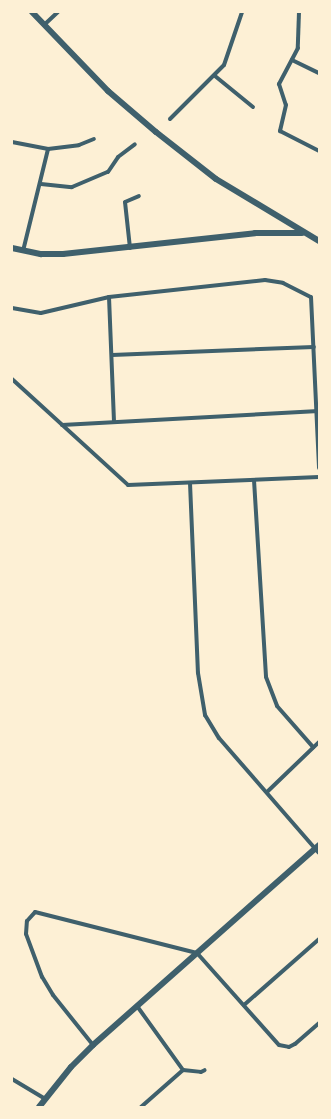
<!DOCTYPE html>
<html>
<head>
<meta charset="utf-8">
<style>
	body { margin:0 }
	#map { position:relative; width:331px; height:1119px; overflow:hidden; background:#fdf0d5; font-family:Montserrat,sans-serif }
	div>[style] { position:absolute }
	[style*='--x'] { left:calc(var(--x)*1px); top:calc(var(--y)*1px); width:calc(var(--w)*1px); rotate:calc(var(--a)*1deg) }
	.minor>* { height:4px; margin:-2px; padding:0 2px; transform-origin:2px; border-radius:2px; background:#3f606c }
	.tertiary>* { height:6px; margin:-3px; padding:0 3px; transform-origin:3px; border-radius:3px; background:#3f606c }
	span { translate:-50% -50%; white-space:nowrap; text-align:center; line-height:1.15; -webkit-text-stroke:3px #fdf0d5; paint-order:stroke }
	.frame { position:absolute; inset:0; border:13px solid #fdf0d5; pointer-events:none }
</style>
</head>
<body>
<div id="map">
	<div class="minor">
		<i style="--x:299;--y:12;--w:36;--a:92"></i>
		<i style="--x:298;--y:48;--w:41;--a:117.8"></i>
		<i style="--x:279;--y:84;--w:22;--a:72"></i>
		<i style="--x:286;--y:105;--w:27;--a:103"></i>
		<i style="--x:280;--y:131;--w:44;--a:27.1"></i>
		<i style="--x:44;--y:25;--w:19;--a:-43"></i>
		<i style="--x:292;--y:60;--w:30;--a:26"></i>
		<i style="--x:215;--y:76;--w:49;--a:39.2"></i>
		<i style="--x:170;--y:119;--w:76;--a:-45"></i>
		<i style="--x:224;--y:65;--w:56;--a:-71.2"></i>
		<i style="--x:12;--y:142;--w:37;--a:11"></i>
		<i style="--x:48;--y:149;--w:31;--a:-7"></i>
		<i style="--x:79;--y:145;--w:16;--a:-22"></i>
		<i style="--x:41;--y:184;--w:31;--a:6"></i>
		<i style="--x:72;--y:187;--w:39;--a:-23"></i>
		<i style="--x:108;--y:172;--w:18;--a:-56"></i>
		<i style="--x:118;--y:157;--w:21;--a:-37"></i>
		<i style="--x:130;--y:248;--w:46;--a:-96.2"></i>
		<i style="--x:125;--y:202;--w:15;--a:-23"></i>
		<i style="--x:23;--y:251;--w:105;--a:-76.2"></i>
		<i style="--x:109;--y:297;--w:124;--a:87.7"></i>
		<i style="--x:12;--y:308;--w:29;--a:10"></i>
		<i style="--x:41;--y:313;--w:70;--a:-13.2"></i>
		<i style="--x:109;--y:297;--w:157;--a:-6.2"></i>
		<i style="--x:265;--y:280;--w:18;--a:9"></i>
		<i style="--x:283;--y:283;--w:31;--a:27"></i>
		<i style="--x:311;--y:297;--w:171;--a:87.3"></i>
		<i style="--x:112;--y:355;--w:202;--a:-2.3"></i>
		<i style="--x:12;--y:379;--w:157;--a:42.4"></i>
		<i style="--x:128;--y:485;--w:191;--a:-2.4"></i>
		<i style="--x:62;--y:425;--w:257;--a:-3.1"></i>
		<i style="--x:254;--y:480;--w:197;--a:86.5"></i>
		<i style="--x:266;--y:677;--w:31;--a:69"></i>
		<i style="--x:277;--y:706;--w:55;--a:48.7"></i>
		<i style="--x:190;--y:483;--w:190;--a:87.6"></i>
		<i style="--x:198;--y:673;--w:43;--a:80.5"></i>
		<i style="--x:205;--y:715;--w:27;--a:59"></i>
		<i style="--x:219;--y:738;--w:152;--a:49"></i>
		<i style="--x:267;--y:792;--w:72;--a:-43.9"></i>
		<i style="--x:244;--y:1005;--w:100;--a:-41.3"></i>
		<i style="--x:137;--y:1006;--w:79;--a:54.3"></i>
		<i style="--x:183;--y:1070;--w:56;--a:138.6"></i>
		<i style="--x:93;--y:1045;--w:64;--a:-128.7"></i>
		<i style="--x:53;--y:995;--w:21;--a:-121"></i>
		<i style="--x:42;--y:977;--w:46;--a:-110.4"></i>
		<i style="--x:26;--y:934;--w:13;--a:-86"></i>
		<i style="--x:27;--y:921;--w:12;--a:-48"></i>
		<i style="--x:35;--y:912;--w:167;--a:14.2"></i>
		<i style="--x:197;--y:953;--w:123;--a:48.3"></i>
		<i style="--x:279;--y:1045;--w:10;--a:11"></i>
		<i style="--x:289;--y:1047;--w:7;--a:-27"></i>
		<i style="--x:295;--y:1044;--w:32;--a:-41"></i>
		<i style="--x:183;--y:1070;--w:18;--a:6"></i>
		<i style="--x:201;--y:1072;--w:4;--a:-27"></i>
		<i style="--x:12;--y:1079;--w:37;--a:31"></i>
	</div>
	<div class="tertiary">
		<i style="--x:32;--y:12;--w:110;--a:46.1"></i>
		<i style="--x:108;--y:91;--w:63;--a:40.5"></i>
		<i style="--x:156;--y:132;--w:76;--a:38.1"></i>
		<i style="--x:216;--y:179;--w:120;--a:31"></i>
		<i style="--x:12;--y:248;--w:30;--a:12"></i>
		<i style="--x:41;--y:254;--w:22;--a:0"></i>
		<i style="--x:63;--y:254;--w:193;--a:-6.2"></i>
		<i style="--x:255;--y:233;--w:47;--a:0"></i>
		<i style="--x:39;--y:1107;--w:51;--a:-51.3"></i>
		<i style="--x:71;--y:1067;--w:31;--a:-45"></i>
		<i style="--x:93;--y:1045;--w:302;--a:-41.5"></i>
	</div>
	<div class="frame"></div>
</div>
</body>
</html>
